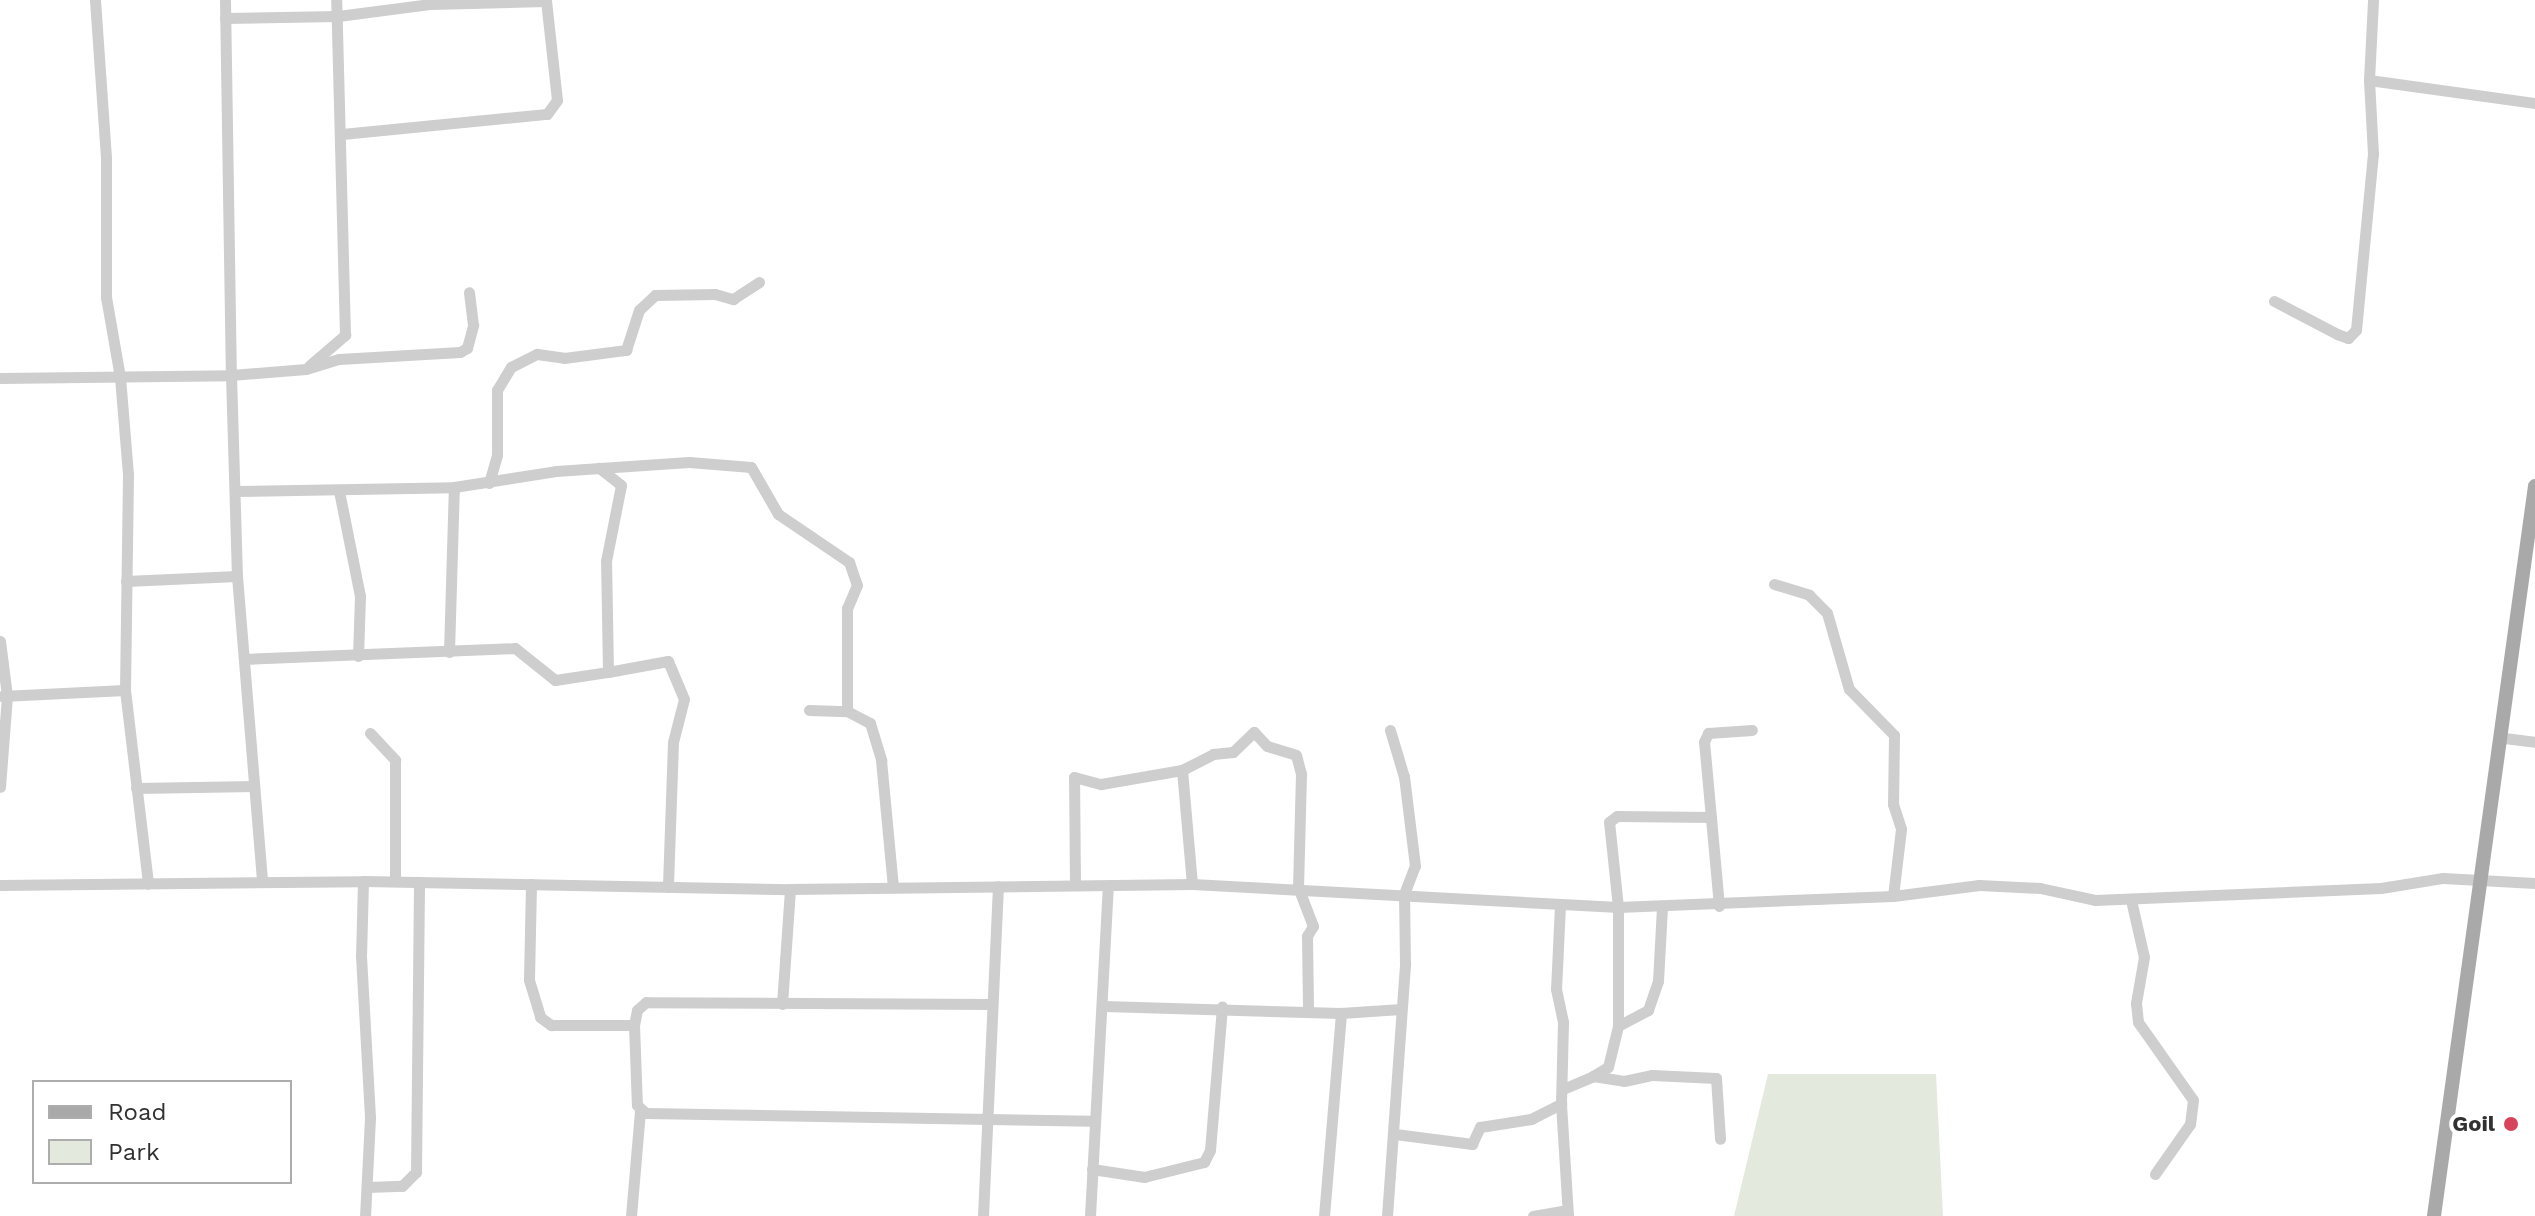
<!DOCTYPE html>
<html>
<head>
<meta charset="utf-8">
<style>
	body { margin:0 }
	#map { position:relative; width:2535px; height:1216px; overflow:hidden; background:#fff; font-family:"Work Sans",sans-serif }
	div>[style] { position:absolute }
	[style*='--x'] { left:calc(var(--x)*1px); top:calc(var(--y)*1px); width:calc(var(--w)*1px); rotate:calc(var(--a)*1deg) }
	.green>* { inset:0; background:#e4e9dd }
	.minor>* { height:11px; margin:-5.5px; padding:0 5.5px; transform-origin:5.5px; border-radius:5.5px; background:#cecece }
	.major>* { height:14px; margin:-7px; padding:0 7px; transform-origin:7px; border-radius:7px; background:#a9a9a9 }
	.dots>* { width:22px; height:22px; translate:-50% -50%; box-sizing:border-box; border:4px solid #fff; border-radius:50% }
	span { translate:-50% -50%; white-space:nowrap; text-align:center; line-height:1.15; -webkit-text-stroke:8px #fff; paint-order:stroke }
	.poi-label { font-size:22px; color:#313131; font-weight:700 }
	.right { translate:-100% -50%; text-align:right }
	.legend { position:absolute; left:32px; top:1080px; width:260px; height:104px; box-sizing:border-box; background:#fff; border:2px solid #adadad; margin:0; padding:10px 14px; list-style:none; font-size:24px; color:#313131 }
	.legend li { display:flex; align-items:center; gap:16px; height:40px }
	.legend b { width:40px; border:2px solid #adadad }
</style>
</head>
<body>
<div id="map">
	<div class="green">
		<i style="clip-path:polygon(1768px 1074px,1936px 1074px,1943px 1216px,1734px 1216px)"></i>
	</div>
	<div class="minor">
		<i style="--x:95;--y:0;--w:159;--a:86"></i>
		<i style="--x:106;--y:159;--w:138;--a:90"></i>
		<i style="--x:106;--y:297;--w:81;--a:80.1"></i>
		<i style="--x:120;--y:377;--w:98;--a:85.3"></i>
		<i style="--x:128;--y:475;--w:215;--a:90.8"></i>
		<i style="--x:125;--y:690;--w:195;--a:83.2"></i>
		<i style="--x:225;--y:0;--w:375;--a:89.1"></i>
		<i style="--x:231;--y:375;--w:75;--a:-4.6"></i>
		<i style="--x:306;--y:369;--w:34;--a:-17"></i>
		<i style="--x:339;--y:359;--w:121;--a:-3.3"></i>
		<i style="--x:460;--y:352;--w:8;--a:-30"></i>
		<i style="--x:467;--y:348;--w:24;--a:-75"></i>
		<i style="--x:473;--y:325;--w:33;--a:-97"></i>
		<i style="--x:225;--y:18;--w:113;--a:-1"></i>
		<i style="--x:338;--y:16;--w:94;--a:-7.4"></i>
		<i style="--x:431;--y:4;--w:115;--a:-1.5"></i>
		<i style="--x:2369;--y:80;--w:168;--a:7.9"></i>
		<i style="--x:342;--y:134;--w:206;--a:-5.6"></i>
		<i style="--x:547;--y:114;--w:17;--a:-54"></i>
		<i style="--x:557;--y:100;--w:101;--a:-96.3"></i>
		<i style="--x:2274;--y:301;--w:71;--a:27.6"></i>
		<i style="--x:2337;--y:334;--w:12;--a:20"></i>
		<i style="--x:2348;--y:338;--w:11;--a:-45"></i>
		<i style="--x:2356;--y:330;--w:177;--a:-84.5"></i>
		<i style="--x:2373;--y:154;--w:74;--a:-93.1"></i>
		<i style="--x:2369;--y:80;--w:80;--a:-87.1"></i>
		<i style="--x:309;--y:366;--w:48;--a:-40.7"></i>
		<i style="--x:345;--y:335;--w:335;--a:-91.5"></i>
		<i style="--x:0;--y:378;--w:231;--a:-0.7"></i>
		<i style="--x:231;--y:375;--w:201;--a:88.3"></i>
		<i style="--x:237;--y:576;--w:306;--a:85.3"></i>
		<i style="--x:489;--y:483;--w:29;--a:-74"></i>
		<i style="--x:497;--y:455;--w:65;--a:-90"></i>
		<i style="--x:497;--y:390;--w:27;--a:-59"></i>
		<i style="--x:511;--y:367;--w:29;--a:-27"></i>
		<i style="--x:537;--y:354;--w:27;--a:8"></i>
		<i style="--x:564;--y:358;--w:63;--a:-7.4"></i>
		<i style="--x:626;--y:350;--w:42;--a:-72"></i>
		<i style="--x:639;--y:310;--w:22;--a:-43"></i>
		<i style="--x:655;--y:295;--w:60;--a:-1"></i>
		<i style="--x:715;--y:294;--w:19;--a:16"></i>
		<i style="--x:733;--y:299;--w:31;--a:-33"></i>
		<i style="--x:235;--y:491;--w:219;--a:-1"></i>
		<i style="--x:454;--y:487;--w:103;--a:-8.9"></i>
		<i style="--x:556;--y:471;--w:133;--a:-3.9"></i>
		<i style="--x:689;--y:462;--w:62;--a:4.6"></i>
		<i style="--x:751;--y:467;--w:54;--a:60.1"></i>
		<i style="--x:778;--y:514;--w:86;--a:34.1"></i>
		<i style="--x:849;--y:562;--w:24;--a:71"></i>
		<i style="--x:857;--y:585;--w:25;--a:113"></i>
		<i style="--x:847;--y:608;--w:103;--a:90"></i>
		<i style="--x:339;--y:491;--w:107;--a:78.7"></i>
		<i style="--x:360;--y:596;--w:60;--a:91.9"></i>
		<i style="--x:126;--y:581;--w:111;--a:-2.6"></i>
		<i style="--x:1774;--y:584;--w:37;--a:17"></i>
		<i style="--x:1809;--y:595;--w:25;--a:45"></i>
		<i style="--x:1827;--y:613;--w:79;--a:73.9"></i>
		<i style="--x:1849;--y:689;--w:64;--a:45.6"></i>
		<i style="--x:1894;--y:735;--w:69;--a:90.8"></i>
		<i style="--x:1893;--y:804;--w:26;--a:72"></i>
		<i style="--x:1901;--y:829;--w:67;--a:96.8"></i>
		<i style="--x:0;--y:641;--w:55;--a:82.7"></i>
		<i style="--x:7;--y:696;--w:91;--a:94.4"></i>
		<i style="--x:449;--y:652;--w:165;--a:-88.3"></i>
		<i style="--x:244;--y:659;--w:271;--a:-2.3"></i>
		<i style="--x:515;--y:648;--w:51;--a:38.7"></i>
		<i style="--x:555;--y:680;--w:54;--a:-8.6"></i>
		<i style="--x:608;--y:672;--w:111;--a:-91"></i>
		<i style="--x:606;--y:561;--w:77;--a:-78.8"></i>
		<i style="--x:621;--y:485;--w:28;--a:-142"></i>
		<i style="--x:608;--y:672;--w:61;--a:-10.4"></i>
		<i style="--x:668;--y:661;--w:41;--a:67.2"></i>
		<i style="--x:684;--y:699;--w:44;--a:104.3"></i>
		<i style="--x:673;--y:742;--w:145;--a:92"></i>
		<i style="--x:2;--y:696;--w:123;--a:-2.8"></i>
		<i style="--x:809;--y:710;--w:38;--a:2"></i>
		<i style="--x:847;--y:711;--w:26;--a:28"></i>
		<i style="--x:870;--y:723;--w:39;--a:73"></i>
		<i style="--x:881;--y:760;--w:128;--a:84.6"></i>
		<i style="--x:370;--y:733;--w:37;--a:47"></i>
		<i style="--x:395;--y:760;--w:121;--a:90"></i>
		<i style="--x:2504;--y:738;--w:31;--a:7"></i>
		<i style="--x:1182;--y:770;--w:114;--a:85"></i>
		<i style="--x:136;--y:788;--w:118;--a:-1"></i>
		<i style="--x:363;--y:881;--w:75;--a:91.5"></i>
		<i style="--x:361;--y:956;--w:162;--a:86.8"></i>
		<i style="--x:370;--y:1118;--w:98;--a:92.9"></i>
		<i style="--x:531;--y:884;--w:96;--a:91.2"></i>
		<i style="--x:529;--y:980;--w:39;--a:73"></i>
		<i style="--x:540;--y:1017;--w:14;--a:36"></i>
		<i style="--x:551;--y:1025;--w:83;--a:0"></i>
		<i style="--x:0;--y:885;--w:363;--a:-0.6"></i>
		<i style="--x:363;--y:881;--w:427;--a:1.1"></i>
		<i style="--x:790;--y:889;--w:402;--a:-0.7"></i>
		<i style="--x:1192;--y:884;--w:427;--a:3.1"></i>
		<i style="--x:1618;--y:907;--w:275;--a:-2.3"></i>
		<i style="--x:1893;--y:896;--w:87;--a:-7.3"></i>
		<i style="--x:1979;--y:885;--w:61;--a:2.8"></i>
		<i style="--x:2040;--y:888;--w:56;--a:12.3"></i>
		<i style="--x:2095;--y:900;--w:286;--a:-2.4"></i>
		<i style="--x:2381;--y:888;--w:63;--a:-9.2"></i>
		<i style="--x:2443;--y:878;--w:92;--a:3.1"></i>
		<i style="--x:1075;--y:885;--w:108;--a:-90.5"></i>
		<i style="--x:1074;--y:777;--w:28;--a:15"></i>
		<i style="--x:1101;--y:784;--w:82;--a:-9.8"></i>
		<i style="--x:1182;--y:770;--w:35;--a:-27"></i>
		<i style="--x:1213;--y:754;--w:20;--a:-6"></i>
		<i style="--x:1233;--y:752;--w:29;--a:-44"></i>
		<i style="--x:1254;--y:732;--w:19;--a:47"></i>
		<i style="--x:1267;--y:746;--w:30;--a:17"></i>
		<i style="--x:1296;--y:755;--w:20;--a:75"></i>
		<i style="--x:1301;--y:774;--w:113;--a:91.5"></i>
		<i style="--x:1298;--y:887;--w:42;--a:69"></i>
		<i style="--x:1313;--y:926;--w:12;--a:121"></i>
		<i style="--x:1307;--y:936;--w:76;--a:89.2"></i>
		<i style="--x:2131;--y:900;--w:58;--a:77.2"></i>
		<i style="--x:2144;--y:957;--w:47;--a:99.9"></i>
		<i style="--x:2136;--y:1003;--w:19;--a:84"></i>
		<i style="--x:2138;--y:1022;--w:95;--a:54.8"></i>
		<i style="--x:2193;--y:1100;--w:24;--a:97"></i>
		<i style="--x:2190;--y:1124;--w:61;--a:125"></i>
		<i style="--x:1560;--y:905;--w:84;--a:92.7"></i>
		<i style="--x:1556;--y:989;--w:34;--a:78"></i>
		<i style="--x:1563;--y:1022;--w:82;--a:91.4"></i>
		<i style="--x:1561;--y:1104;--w:112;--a:86.4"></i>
		<i style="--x:1719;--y:906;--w:165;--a:-95.2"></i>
		<i style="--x:1704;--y:742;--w:10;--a:-66"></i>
		<i style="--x:1708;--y:733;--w:44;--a:-3.9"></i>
		<i style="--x:782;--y:1004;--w:115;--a:-86"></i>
		<i style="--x:992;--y:1004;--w:346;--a:-179.7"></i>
		<i style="--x:646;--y:1002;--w:12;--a:138"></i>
		<i style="--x:637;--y:1010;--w:15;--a:101"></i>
		<i style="--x:634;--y:1025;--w:80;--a:87.9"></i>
		<i style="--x:637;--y:1105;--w:12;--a:42"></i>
		<i style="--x:646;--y:1113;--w:446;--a:1"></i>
		<i style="--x:1104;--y:1006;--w:237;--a:1.7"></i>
		<i style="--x:1341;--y:1013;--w:60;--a:-3.8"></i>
		<i style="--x:1618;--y:1026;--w:34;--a:-28"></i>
		<i style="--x:1648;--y:1010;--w:31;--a:-71"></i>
		<i style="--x:1658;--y:981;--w:74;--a:-86.9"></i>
		<i style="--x:1593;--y:1076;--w:17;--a:-31"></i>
		<i style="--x:1608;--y:1067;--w:42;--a:-76.3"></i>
		<i style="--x:1618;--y:1026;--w:119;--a:-90"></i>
		<i style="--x:1618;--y:907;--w:85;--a:-96"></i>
		<i style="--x:1609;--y:822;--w:10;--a:-37"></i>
		<i style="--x:1617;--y:816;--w:94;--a:0.6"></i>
		<i style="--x:1563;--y:1089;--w:33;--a:-23"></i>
		<i style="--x:1593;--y:1076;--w:31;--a:9"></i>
		<i style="--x:1624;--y:1081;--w:29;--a:-12"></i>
		<i style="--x:1652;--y:1075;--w:64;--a:2.7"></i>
		<i style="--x:1716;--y:1078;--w:61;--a:86.2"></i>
		<i style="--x:1395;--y:1134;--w:78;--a:7.4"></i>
		<i style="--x:1472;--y:1144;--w:19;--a:-65"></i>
		<i style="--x:1480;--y:1127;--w:52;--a:-8.9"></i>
		<i style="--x:1531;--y:1119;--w:34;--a:-27"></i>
		<i style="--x:1092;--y:1169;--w:53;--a:8.7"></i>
		<i style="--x:1144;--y:1177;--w:62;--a:-14"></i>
		<i style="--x:1204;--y:1162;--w:13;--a:-63"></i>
		<i style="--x:1210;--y:1150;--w:144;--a:-85.2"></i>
		<i style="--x:367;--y:1187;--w:35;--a:-2"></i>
		<i style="--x:402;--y:1186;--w:20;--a:-45"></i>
		<i style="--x:416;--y:1172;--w:290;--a:-89.4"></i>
		<i style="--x:631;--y:1216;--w:106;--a:-85.1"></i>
		<i style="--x:983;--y:1216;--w:330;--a:-87.4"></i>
		<i style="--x:1090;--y:1216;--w:331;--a:-86.9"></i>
		<i style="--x:1324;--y:1216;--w:204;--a:-85.2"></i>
		<i style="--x:1387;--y:1216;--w:254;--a:-85.9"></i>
		<i style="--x:1405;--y:963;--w:69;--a:-90.8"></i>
		<i style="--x:1404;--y:894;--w:30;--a:-69"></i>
		<i style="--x:1415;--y:866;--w:90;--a:-97"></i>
		<i style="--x:1404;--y:777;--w:49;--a:-106.6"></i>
		<i style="--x:1533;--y:1216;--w:34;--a:-10"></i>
	</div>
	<div class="major">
		<i style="--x:2434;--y:1216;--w:737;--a:-82.12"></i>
	</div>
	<div class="dots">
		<i style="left:2511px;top:1124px;background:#d7435a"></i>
	</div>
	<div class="poi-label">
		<span class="right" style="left:2495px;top:1124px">Goil</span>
	</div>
	<ul class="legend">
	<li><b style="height:10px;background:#a9a9a9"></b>Road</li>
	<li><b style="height:22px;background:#e4e9dd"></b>Park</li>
	</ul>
</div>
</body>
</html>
